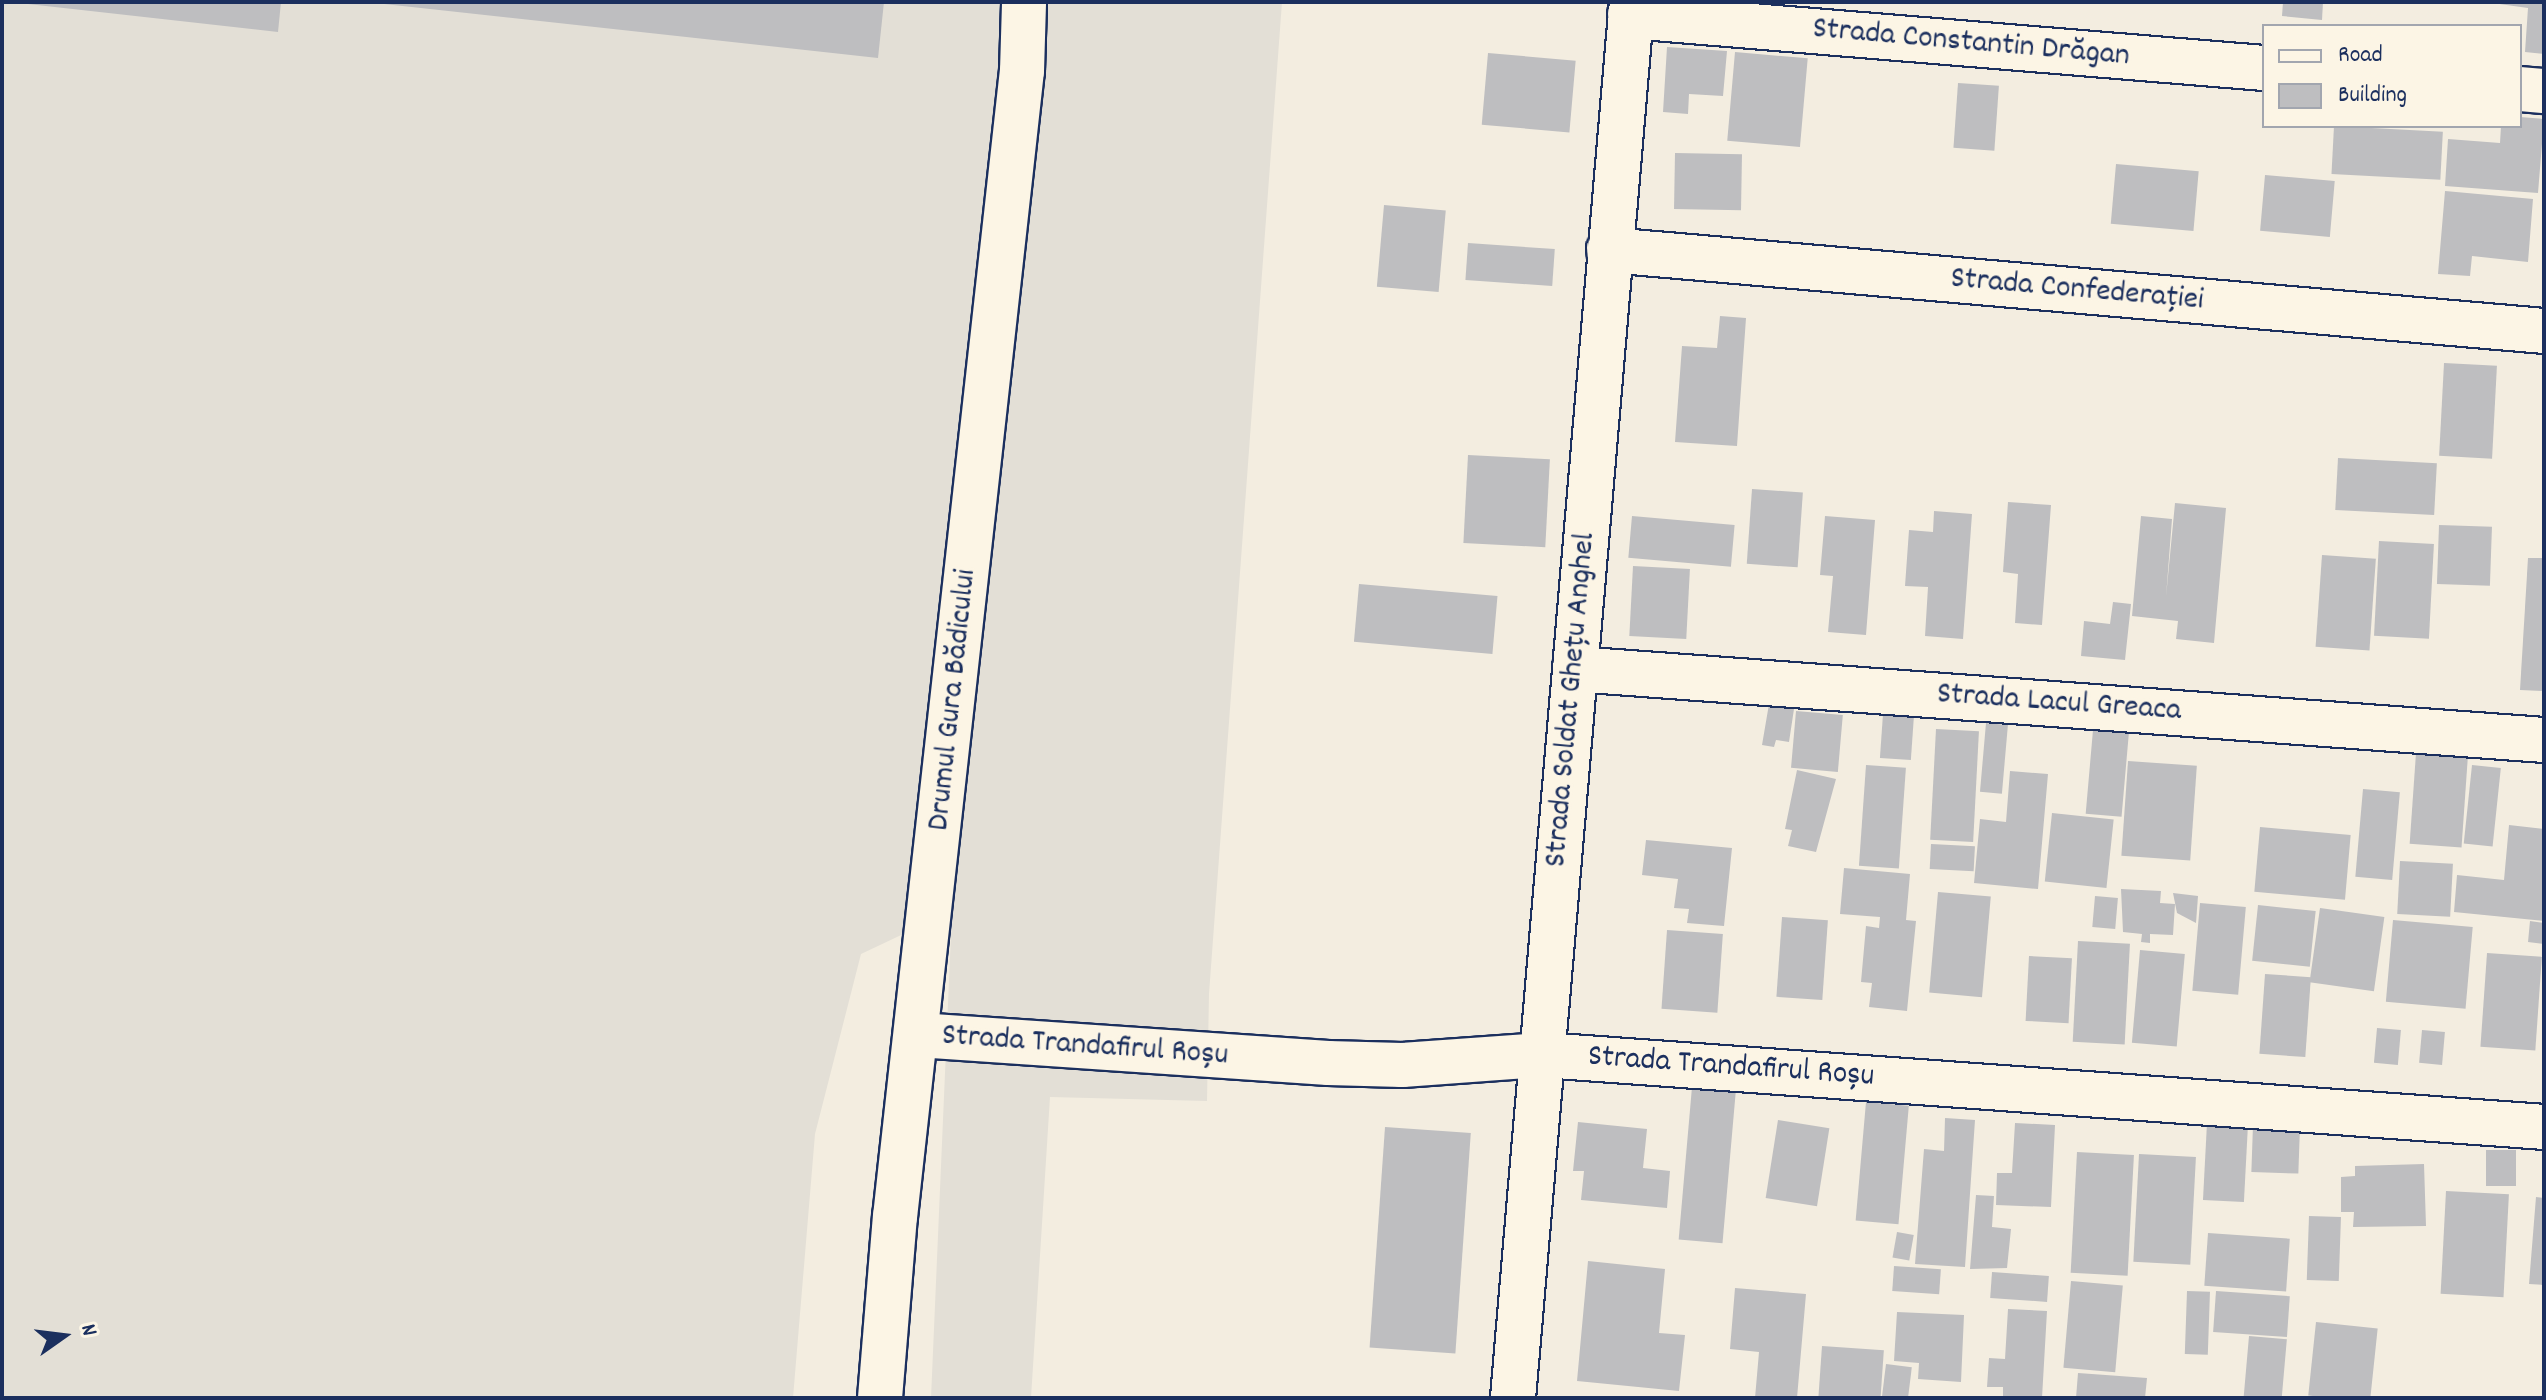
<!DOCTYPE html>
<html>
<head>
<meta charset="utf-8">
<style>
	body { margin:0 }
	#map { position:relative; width:2546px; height:1400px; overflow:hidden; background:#f3ede0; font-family:Dekko,sans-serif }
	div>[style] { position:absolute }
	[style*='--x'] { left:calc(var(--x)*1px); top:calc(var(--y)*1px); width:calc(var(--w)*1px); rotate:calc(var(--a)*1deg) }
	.built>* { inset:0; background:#e3dfd6 }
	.building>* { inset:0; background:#bebec0; transform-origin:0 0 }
	.roads { filter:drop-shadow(2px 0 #1b2f5e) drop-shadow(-2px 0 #1b2f5e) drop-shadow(0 2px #1b2f5e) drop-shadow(0 -2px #1b2f5e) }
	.minor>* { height:44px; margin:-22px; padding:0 22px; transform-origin:22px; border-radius:22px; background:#fcf5e5 }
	span { translate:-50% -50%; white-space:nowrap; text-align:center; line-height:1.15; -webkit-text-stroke:6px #fcf5e5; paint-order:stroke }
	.street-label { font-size:32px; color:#1b2f5e }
	.frame { position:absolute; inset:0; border:4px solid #1b2f5e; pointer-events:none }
	.legend { position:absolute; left:2262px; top:24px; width:260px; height:104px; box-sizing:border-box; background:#fcf5e5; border:2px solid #a2a6af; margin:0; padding:10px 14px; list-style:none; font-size:24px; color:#1b2f5e }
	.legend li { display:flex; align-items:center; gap:16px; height:40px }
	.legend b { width:40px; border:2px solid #a2a6af }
	.north { position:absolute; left:24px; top:1296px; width:80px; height:80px; -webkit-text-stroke:6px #fcf5e5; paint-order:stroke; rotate:76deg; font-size:22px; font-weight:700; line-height:32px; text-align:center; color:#1b2f5e }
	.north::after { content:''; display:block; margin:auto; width:28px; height:36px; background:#1b2f5e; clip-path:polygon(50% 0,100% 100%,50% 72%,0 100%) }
</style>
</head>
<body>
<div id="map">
	<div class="built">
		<i style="clip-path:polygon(2px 2px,1282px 2px,1209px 994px,1207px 1101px,1050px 1097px,1031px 1398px,931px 1398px,952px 911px,861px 954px,815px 1134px,793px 1398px,2px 1398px)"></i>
	</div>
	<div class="building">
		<i style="clip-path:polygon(10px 2px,281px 2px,278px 32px)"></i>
		<i style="clip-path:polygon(366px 2px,884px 2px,878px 58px)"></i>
		<i style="clip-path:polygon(2283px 2px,2323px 2px,2322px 20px,2282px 16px)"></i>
		<i style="clip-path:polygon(2485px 2px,2544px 2px,2544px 54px,2525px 52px,2528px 8px)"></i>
		<i style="clip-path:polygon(1667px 47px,1727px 51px,1723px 96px,1689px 94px,1688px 114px,1663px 112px)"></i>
		<i style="left:1735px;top:52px;width:73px;height:89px;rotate:5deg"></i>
		<i style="left:1488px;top:53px;width:88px;height:72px;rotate:5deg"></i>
		<i style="left:1958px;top:83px;width:41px;height:65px;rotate:4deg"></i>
		<i style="clip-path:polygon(2520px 117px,2544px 119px,2538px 193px,2445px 186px,2448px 139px,2500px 143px,2501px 126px,2520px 126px)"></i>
		<i style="left:2334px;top:126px;width:109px;height:48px;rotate:3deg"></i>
		<i style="left:1675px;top:153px;width:67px;height:56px;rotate:1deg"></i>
		<i style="left:2116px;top:164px;width:83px;height:60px;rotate:5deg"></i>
		<i style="left:2265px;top:175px;width:70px;height:56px;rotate:5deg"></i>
		<i style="clip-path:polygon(2445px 191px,2533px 199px,2528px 262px,2472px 256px,2470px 276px,2438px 274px)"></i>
		<i style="left:1384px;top:205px;width:62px;height:82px;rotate:5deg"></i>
		<i style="left:1468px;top:243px;width:87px;height:37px;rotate:4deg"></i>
		<i style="clip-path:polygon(1720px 316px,1746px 318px,1737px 446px,1675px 442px,1682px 346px,1717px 348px)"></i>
		<i style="left:2444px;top:363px;width:53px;height:93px;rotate:3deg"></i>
		<i style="left:1468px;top:455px;width:82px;height:88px;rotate:3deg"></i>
		<i style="left:2338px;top:458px;width:99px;height:52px;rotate:3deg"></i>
		<i style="left:1752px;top:489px;width:51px;height:75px;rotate:4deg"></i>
		<i style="clip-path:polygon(2008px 502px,2051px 505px,2042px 625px,2015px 623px,2018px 574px,2003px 572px)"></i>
		<i style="clip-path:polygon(2175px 503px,2226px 508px,2214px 643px,2176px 639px,2178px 621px,2132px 616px,2141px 516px,2172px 519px,2166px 597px)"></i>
		<i style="clip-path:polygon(1934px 511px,1972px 514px,1963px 639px,1925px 636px,1928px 587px,1905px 586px,1909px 530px,1933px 532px)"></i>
		<i style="left:1632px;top:516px;width:103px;height:42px;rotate:5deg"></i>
		<i style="clip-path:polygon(1825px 516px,1875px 520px,1866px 635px,1828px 632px,1833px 576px,1820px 575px)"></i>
		<i style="left:2439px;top:525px;width:53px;height:59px;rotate:2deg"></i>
		<i style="left:2379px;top:541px;width:55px;height:95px;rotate:3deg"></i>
		<i style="left:2322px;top:555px;width:54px;height:92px;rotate:4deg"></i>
		<i style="clip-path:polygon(2528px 558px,2544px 558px,2544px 691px,2520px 690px)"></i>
		<i style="left:1633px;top:566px;width:57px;height:70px;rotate:3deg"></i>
		<i style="left:1359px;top:584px;width:139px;height:58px;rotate:5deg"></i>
		<i style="clip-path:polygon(2113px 602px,2131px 604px,2125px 660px,2081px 656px,2084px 621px,2110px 624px)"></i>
		<i style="clip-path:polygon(1769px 704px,1794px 709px,1789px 742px,1776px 740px,1774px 747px,1762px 745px)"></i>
		<i style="left:1796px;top:711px;width:47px;height:57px;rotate:5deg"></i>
		<i style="left:1883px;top:714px;width:31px;height:44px;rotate:4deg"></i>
		<i style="left:1986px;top:723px;width:22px;height:69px;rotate:5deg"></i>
		<i style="left:1936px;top:729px;width:43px;height:111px;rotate:3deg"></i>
		<i style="left:2093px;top:730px;width:36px;height:84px;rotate:5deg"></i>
		<i style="left:2416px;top:753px;width:52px;height:91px;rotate:4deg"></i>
		<i style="left:2128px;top:761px;width:69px;height:95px;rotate:4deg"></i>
		<i style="left:1866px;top:765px;width:40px;height:101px;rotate:4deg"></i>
		<i style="left:2472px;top:765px;width:29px;height:79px;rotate:6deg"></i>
		<i style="clip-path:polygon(1797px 770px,1836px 779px,1816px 852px,1788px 846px,1792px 830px,1785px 829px)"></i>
		<i style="clip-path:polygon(2010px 771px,2048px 774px,2038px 889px,1974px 883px,1980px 819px,2006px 822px)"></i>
		<i style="left:2363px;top:789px;width:37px;height:88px;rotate:5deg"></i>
		<i style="left:2052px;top:813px;width:62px;height:69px;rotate:6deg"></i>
		<i style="clip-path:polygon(2509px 825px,2544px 829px,2544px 921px,2454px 912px,2457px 875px,2504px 880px)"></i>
		<i style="left:2260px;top:827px;width:91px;height:65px;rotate:5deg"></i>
		<i style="clip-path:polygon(1646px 840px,1732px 848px,1724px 926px,1687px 923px,1689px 909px,1674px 908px,1678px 879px,1642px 875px)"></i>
		<i style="left:1931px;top:844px;width:44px;height:25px;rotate:3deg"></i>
		<i style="left:2400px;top:861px;width:53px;height:53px;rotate:3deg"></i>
		<i style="clip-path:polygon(1844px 868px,1910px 874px,1906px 920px,1916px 921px,1907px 1011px,1869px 1007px,1872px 983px,1861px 982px,1866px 926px,1879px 928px,1880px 917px,1840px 914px)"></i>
		<i style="clip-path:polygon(2121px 889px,2161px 891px,2160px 903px,2175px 904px,2173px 935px,2150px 934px,2150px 943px,2141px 942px,2142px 934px,2123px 932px)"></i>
		<i style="left:1938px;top:892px;width:53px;height:101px;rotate:5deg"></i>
		<i style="clip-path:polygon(2173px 893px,2198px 896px,2196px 923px,2177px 913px)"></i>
		<i style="left:2095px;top:896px;width:23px;height:31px;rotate:5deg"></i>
		<i style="left:2200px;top:903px;width:46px;height:88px;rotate:5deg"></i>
		<i style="left:2258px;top:905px;width:58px;height:56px;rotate:6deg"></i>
		<i style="left:2320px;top:908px;width:65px;height:75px;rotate:8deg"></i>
		<i style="left:1782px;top:917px;width:46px;height:80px;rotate:4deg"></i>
		<i style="left:2393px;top:920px;width:80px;height:82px;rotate:5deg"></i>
		<i style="clip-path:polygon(2530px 921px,2544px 923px,2544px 944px,2528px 942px)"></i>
		<i style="left:1667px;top:930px;width:56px;height:79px;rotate:4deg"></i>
		<i style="left:2078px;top:941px;width:52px;height:101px;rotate:3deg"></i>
		<i style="left:2140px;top:950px;width:45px;height:93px;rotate:5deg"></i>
		<i style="left:2487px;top:953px;width:55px;height:94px;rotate:4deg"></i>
		<i style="left:2029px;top:956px;width:43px;height:65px;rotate:3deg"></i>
		<i style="left:2265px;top:974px;width:46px;height:80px;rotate:4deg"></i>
		<i style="left:2377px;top:1028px;width:24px;height:35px;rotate:5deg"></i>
		<i style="left:2422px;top:1030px;width:23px;height:33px;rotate:5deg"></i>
		<i style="left:1692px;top:1087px;width:44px;height:153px;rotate:5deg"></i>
		<i style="left:1866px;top:1102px;width:43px;height:119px;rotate:5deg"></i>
		<i style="clip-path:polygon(1945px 1118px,1975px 1120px,1965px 1267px,1915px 1264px,1924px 1149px,1944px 1151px)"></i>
		<i style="left:1778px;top:1120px;width:52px;height:79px;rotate:9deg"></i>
		<i style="clip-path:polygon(1578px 1122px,1647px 1129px,1643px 1168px,1670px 1171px,1667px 1208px,1581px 1200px,1584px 1171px,1573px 1171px)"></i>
		<i style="clip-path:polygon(2015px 1123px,2055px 1125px,2051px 1207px,1996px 1205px,1997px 1173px,2012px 1173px)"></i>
		<i style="left:2207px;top:1123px;width:41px;height:77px;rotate:3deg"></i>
		<i style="left:2253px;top:1125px;width:47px;height:47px;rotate:2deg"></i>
		<i style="left:1385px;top:1127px;width:86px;height:221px;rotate:4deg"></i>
		<i style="left:2486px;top:1150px;width:30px;height:36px"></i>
		<i style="left:2077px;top:1152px;width:57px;height:121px;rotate:3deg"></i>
		<i style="left:2139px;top:1154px;width:57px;height:108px;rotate:3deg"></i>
		<i style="clip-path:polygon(2424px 1164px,2426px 1226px,2353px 1227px,2354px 1212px,2341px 1212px,2341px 1177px,2355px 1176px,2355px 1166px)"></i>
		<i style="left:2446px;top:1191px;width:63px;height:103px;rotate:3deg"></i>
		<i style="clip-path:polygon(1976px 1195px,1994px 1196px,1992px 1227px,2011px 1229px,2007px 1268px,1970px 1269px)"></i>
		<i style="clip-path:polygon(2536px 1197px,2544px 1198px,2544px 1285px,2529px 1284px)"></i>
		<i style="left:2309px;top:1216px;width:32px;height:64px;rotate:2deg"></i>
		<i style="left:1897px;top:1232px;width:17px;height:26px;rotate:10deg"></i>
		<i style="left:2208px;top:1233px;width:82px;height:53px;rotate:4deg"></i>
		<i style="clip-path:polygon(1588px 1261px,1665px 1269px,1659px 1333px,1685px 1335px,1679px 1391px,1577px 1381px)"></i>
		<i style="left:1894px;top:1266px;width:47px;height:25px;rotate:4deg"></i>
		<i style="left:1992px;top:1272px;width:57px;height:26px;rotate:4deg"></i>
		<i style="left:2071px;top:1281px;width:52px;height:87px;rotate:5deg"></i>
		<i style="clip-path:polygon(1735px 1288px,1806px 1294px,1797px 1398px,1755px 1398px,1759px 1352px,1730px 1349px)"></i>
		<i style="left:2187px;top:1291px;width:23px;height:63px;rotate:2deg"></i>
		<i style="left:2216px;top:1291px;width:74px;height:41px;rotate:4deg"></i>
		<i style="clip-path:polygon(2008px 1309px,2047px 1311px,2042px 1398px,2003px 1398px,2003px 1387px,1987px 1387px,1989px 1358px,2005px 1359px)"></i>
		<i style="clip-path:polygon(1897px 1312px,1964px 1315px,1961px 1382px,1918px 1379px,1919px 1363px,1894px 1361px)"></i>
		<i style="left:2316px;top:1322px;width:62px;height:74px;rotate:6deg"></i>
		<i style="left:2249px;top:1336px;width:38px;height:62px;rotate:5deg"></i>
		<i style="left:1822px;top:1346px;width:62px;height:52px;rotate:4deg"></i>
		<i style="left:1886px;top:1364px;width:26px;height:34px;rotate:7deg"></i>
		<i style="clip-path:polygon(2078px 1373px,2147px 1378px,2145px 1398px,2076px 1398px)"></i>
	</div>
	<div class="roads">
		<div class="minor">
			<i style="--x:1630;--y:16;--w:636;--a:4.69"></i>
			<i style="--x:2520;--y:89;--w:24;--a:5"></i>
			<i style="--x:1609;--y:250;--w:939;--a:4.95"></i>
			<i style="--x:1575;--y:669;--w:972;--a:4.19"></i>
			<i style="--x:918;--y:1035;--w:411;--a:3.9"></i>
			<i style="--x:1328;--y:1063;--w:74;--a:1.5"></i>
			<i style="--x:1402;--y:1065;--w:141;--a:-4.1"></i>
			<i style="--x:1543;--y:1055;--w:1004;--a:4.11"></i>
			<i style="--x:880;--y:1398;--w:182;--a:-85.3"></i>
			<i style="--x:895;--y:1217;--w:1153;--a:-83.68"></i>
			<i style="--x:1022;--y:71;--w:69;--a:-88.3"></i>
			<i style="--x:1513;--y:1398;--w:1401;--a:-85.13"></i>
		</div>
	</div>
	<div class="street-label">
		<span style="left:1971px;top:44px;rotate:5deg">Strada Constantin Drăgan</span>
		<span style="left:2077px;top:291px;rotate:5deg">Strada Confederației</span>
		<span style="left:954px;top:700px;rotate:-84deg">Drumul Gura Bădicului</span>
		<span style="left:1572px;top:700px;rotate:-85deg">Strada Soldat Ghețu Anghel</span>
		<span style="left:2059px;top:704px;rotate:4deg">Strada Lacul Greaca</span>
		<span style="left:1085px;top:1047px;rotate:4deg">Strada Trandafirul Roșu</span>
		<span style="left:1731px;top:1068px;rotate:4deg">Strada Trandafirul Roșu</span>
	</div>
	<div class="frame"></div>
	<ul class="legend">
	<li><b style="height:10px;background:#fcf5e5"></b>Road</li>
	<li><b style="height:22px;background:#bebec0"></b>Building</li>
	</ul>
	<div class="north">N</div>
</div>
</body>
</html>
